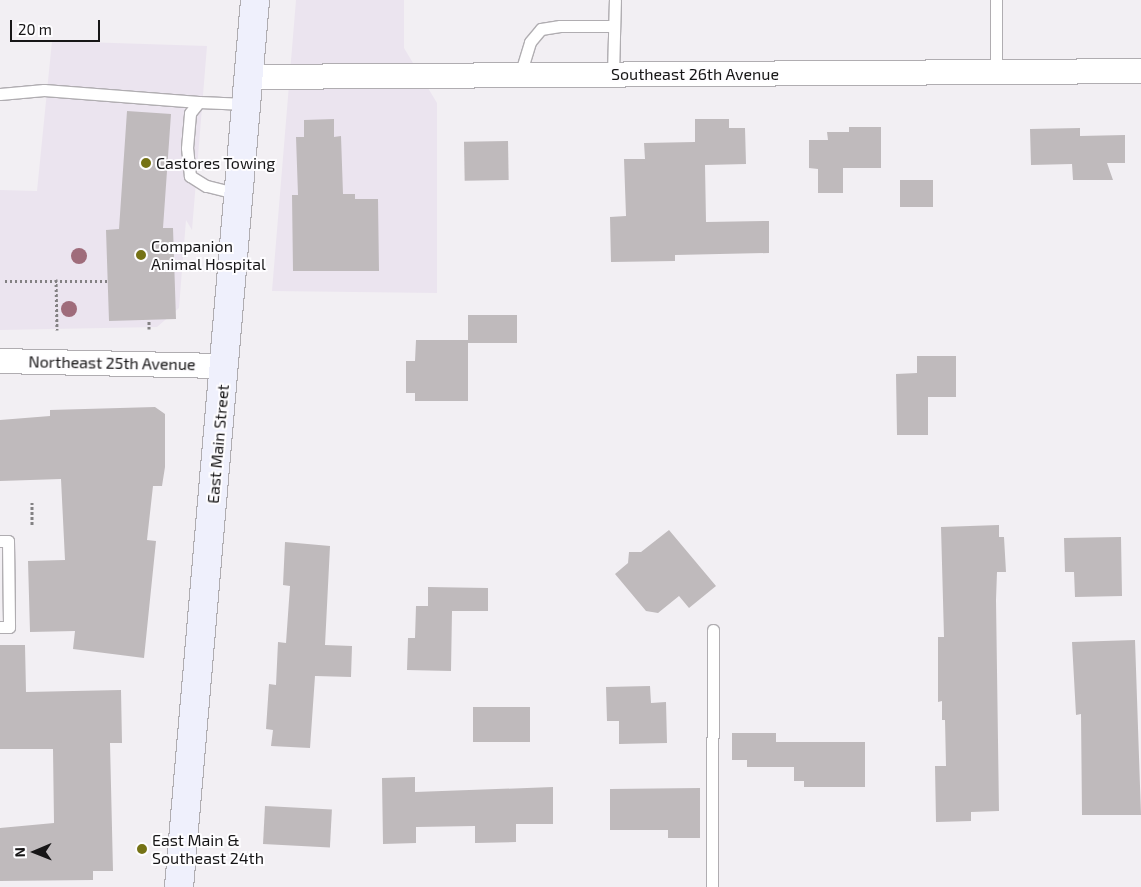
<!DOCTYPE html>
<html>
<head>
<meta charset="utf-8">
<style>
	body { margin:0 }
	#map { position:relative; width:1141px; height:887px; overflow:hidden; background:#f2eff3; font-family:"Exo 2",sans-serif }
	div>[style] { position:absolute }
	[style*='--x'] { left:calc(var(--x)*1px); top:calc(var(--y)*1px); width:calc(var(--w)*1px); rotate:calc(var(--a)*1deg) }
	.built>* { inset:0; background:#ebe4ef }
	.building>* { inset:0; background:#bfbabc; transform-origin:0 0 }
	.path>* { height:3px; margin-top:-1.5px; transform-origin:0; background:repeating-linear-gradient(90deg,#838183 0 2.5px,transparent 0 5px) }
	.roads { filter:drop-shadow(1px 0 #b0adb1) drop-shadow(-1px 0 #b0adb1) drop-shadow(0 1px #b0adb1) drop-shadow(0 -1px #b0adb1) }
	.lane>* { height:11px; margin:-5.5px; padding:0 5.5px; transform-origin:5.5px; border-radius:5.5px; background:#fff }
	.street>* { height:24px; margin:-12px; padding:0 12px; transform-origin:12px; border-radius:12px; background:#fff }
	.secondary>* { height:28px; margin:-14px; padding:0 14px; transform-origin:14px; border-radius:14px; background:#eff0fc }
	.trees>* { width:16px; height:16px; margin:-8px; border-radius:50%; background:#9f6c7b }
	.dots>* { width:14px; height:14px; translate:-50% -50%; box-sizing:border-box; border:2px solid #fefdff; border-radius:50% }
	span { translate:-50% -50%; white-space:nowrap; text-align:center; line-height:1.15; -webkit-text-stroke:4px #fefdff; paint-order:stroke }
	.street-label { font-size:16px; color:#171617 }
	.poi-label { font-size:16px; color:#171617 }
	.left { translate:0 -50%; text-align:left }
	.north { position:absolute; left:10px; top:827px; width:50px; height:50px; -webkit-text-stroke:4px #fefdff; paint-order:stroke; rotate:269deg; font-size:14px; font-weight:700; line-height:20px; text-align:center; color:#171617 }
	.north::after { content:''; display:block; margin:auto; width:18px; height:22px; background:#171617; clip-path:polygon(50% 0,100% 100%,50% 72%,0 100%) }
	.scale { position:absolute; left:10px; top:20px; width:90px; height:22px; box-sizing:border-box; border:2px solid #171617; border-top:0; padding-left:6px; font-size:15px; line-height:18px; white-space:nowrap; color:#171617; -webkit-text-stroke:4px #fefdff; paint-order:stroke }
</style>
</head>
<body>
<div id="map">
	<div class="built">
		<i style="clip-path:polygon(296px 0,404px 0,404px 48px,437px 103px,437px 293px,272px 291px)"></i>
		<i style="clip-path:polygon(52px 41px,207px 46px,192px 230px,186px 220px,179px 308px,157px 327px,0 330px,0 190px,37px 191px)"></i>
	</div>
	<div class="building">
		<i style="clip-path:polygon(127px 111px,171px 114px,163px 228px,173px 228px,176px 319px,109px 321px,106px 230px,119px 229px)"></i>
		<i style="clip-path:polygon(334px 119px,334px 137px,341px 136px,343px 194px,355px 194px,355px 199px,378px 199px,379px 271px,293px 271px,292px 195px,298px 195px,296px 137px,304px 137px,304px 120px)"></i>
		<i style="clip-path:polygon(695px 119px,729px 119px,729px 128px,745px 128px,746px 164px,705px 165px,706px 222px,769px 221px,769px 253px,675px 255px,675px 261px,611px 262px,610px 217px,626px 216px,624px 159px,645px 159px,644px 143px,695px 142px)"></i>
		<i style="clip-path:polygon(849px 127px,881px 127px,881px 168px,843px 168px,843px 193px,818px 193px,818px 169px,809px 168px,809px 140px,828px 140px,827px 132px,849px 132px)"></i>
		<i style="clip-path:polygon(1080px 128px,1080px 136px,1125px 135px,1125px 163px,1107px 163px,1113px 180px,1073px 180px,1072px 164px,1031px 165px,1030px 129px)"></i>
		<i style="left:508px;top:141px;width:39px;height:44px;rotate:89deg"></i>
		<i style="left:900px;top:180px;width:33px;height:27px"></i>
		<i style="left:468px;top:315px;width:49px;height:28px"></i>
		<i style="clip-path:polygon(416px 340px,468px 340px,468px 401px,415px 401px,415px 393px,406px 393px,406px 361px,415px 361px)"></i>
		<i style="clip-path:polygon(917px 356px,956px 356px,956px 397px,928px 397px,928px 435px,897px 435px,896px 374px,917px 373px)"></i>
		<i style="clip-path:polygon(155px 407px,165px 414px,165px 467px,162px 486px,153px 486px,147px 540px,156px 541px,144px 658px,73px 649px,75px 631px,30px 632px,28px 561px,65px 560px,61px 479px,0 481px,0 420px,50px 416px,50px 410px)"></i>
		<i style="clip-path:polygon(999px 525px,999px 537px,1004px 537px,1006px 572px,997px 572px,996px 600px,999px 811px,971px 812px,971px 821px,936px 822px,935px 766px,946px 766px,945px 720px,942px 720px,942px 701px,938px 702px,938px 637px,944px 637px,941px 527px)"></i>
		<i style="clip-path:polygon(669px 530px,716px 586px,689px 608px,679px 596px,658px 613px,646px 611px,615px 574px,628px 563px,629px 552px,641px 552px)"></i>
		<i style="clip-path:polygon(1121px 537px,1122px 596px,1075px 597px,1074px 572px,1065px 572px,1064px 538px)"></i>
		<i style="clip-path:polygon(285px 542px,330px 546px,325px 645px,352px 646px,351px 677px,315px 676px,310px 748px,271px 746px,273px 730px,266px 729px,269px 684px,276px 685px,278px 642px,286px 643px,290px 586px,283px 585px)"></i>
		<i style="clip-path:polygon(428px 587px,488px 588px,488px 611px,452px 611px,451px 671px,407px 670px,408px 638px,415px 638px,416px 606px,428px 606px)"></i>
		<i style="clip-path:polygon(1135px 640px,1141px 815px,1082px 815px,1081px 714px,1076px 715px,1072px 642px)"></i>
		<i style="clip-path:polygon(0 645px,25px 645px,26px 692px,121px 690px,122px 743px,110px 743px,113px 871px,93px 871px,93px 880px,0 881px,0 828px,54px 823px,53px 749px,0 749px)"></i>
		<i style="clip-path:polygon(650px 686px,651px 703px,666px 702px,667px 743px,619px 744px,619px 721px,607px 721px,606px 687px)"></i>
		<i style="left:473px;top:707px;width:57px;height:35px"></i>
		<i style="clip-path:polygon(732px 733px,776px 733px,776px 742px,865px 742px,865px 787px,804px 787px,804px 781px,794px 781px,794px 767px,747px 767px,747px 760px,732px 760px)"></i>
		<i style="clip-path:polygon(415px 777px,415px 792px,553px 787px,553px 824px,516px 824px,516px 842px,475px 843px,475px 826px,416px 827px,416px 843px,383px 844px,382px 778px)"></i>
		<i style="clip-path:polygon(700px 788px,700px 838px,668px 838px,668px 830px,610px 830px,610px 789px)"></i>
		<i style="left:265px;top:806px;width:67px;height:38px;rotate:3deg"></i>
	</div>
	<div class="path">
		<i style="--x:56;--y:279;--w:51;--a:88.9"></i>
		<i style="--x:5;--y:281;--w:103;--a:0"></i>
		<i style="--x:149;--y:329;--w:9;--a:-90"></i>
		<i style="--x:32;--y:502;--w:24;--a:90"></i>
	</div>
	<div class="roads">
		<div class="lane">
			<i style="--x:996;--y:0;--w:72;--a:90"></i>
			<i style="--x:613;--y:74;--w:74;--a:-88.5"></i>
			<i style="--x:520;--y:75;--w:34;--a:-73"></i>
			<i style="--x:530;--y:42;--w:17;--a:-50"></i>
			<i style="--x:541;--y:29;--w:19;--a:-9"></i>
			<i style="--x:560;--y:26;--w:54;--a:0"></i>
			<i style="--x:0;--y:94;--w:44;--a:-5.2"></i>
			<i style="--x:44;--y:90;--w:155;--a:4.4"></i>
			<i style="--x:239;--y:194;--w:34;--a:-166"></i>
			<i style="--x:206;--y:186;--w:19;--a:-148"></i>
			<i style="--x:190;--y:176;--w:28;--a:-96"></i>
			<i style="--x:187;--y:148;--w:35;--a:-85"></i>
			<i style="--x:190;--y:113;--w:14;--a:-51"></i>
			<i style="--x:199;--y:102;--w:47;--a:2.4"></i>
			<i style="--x:0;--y:541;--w:8;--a:0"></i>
			<i style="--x:8;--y:541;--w:86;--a:89.3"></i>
			<i style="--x:9;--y:627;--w:9;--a:180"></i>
			<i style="--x:712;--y:887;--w:257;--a:-89.8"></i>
		</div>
		<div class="street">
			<i style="--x:248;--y:77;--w:893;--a:-0.38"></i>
			<i style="--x:0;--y:361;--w:224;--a:1.3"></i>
		</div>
		<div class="secondary">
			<i style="--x:179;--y:887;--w:890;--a:-85.1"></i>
		</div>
	</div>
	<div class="trees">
		<i style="left:79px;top:256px"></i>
		<i style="left:69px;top:309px"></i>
	</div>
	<div class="dots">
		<i style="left:146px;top:163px;background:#757215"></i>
		<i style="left:141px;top:255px;background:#757215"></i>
		<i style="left:142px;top:849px;background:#757215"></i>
	</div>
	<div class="street-label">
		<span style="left:695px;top:74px">Southeast 26th Avenue</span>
		<span style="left:112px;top:363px;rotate:1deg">Northeast 25th Avenue</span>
		<span style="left:218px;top:444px;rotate:-85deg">East Main Street</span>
	</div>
	<div class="poi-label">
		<span class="left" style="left:156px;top:163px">Castores Towing</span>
		<span class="left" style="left:151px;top:255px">Companion<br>Animal Hospital</span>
		<span class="left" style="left:152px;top:849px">East Main &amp;<br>Southeast 24th</span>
	</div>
	<div class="north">N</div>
	<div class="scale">20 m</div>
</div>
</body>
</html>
